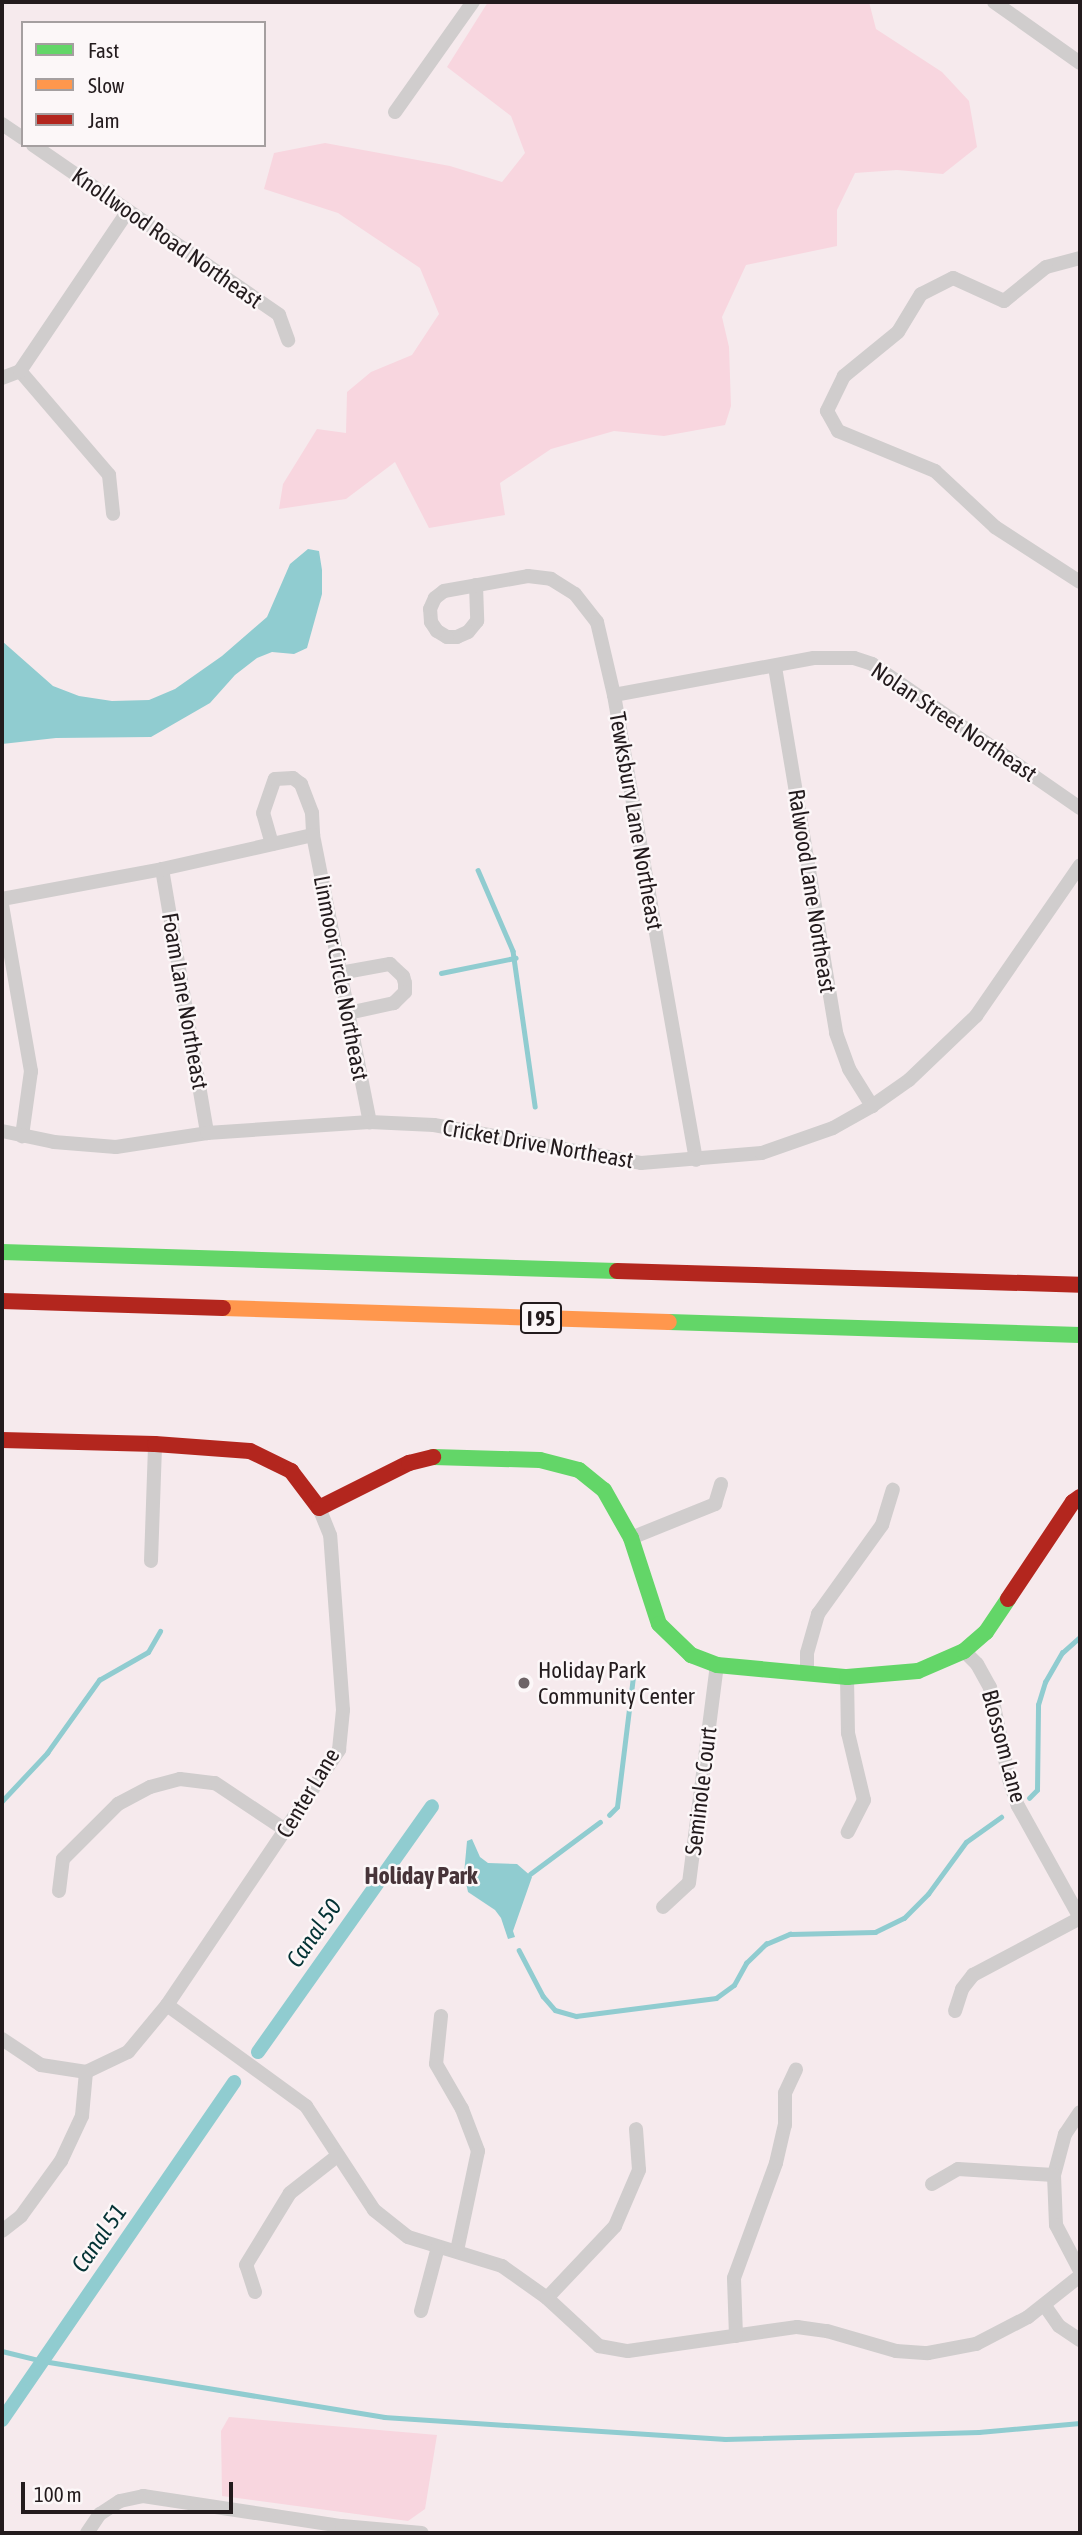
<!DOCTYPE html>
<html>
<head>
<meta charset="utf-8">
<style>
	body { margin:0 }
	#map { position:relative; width:1082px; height:2535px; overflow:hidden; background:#f6eaed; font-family:"Asap Condensed",sans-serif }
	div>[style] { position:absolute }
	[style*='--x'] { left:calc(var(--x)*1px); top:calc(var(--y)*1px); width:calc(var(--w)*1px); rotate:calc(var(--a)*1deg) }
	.green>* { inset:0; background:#f8d6df }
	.water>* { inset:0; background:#90ccd0 }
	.stream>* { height:4.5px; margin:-2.25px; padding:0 2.25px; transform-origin:2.25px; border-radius:2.25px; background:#90ccd0 }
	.canal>* { height:14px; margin:-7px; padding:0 7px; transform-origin:7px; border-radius:7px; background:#90ccd0 }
	.street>* { height:14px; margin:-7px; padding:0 7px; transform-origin:7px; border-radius:7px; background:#d0cdcd }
	.fast>* { height:16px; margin:-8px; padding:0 8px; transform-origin:8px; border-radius:8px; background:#63d668 }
	.slow>* { height:16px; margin:-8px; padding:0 8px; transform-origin:8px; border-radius:8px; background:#ff974d }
	.jam>* { height:16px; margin:-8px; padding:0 8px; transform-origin:8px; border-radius:8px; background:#b3261e }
	.dots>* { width:19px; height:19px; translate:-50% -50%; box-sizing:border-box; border:4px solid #fcf7f8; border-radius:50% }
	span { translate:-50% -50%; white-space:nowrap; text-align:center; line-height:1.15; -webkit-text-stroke:5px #fcf7f8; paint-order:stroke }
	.shield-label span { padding:2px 5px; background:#fcf7f8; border:2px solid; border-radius:5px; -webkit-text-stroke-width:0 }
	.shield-label { font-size:21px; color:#231b1d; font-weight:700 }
	.street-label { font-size:23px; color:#231b1d }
	.poi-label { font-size:23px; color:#231b1d }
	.left { translate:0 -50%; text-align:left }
	.neighbourhood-label { font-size:24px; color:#473439; font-weight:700 }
	.water-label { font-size:24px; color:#033234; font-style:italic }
	.frame { position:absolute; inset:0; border:4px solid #231b1d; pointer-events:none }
	.legend { position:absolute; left:21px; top:21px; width:245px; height:126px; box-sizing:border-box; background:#fcf7f8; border:2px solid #a59fa0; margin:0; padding:9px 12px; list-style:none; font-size:21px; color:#231b1d }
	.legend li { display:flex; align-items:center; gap:14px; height:35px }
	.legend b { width:35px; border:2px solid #a59fa0 }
	.scale { position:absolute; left:21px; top:2482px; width:212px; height:32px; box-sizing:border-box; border:4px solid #231b1d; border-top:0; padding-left:9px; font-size:21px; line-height:24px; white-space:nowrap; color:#231b1d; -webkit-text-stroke:5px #fcf7f8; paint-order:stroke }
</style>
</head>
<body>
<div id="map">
	<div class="green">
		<i style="clip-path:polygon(488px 2px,869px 2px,876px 29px,942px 72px,969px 101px,977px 147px,943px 174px,897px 170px,855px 173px,837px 210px,837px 246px,746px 265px,722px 317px,729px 347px,731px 406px,725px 425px,664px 436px,614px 431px,551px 449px,500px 483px,505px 515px,429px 528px,395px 462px,346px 499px,279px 509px,283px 484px,317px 429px,346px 433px,347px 392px,371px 372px,412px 355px,439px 314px,420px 268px,338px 213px,264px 189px,274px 153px,325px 143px,450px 166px,502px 182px,525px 153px,511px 116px,447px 67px)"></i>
		<i style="clip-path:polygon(229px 2417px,437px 2435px,425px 2509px,408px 2521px,222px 2496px,221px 2431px)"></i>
	</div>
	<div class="water">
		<i style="clip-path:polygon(308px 549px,319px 551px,322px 570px,322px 594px,307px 648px,294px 654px,272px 652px,257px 658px,235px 675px,210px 703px,151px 737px,56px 738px,2px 744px,2px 641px,53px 686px,79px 696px,112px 701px,149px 700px,175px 689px,222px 656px,267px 617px,290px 564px)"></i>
		<i style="clip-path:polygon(472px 1839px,480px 1857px,488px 1863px,517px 1864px,532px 1877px,513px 1931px,515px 1937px,508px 1939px,501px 1918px,495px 1910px,468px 1892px,464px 1874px,467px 1841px)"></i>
	</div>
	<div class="stream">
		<i style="--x:478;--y:870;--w:88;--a:66.6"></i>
		<i style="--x:513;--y:951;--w:157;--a:81.9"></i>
		<i style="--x:441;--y:973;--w:76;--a:-11.5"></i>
		<i style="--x:1029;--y:1798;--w:11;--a:-45"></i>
		<i style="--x:1037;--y:1790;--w:85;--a:-89.3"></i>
		<i style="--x:1038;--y:1705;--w:24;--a:-73"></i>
		<i style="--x:1045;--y:1682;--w:34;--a:-60"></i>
		<i style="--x:1062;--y:1653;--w:24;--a:-42"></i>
		<i style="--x:2;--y:1801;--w:66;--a:-46.8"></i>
		<i style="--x:47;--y:1753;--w:90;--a:-54.5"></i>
		<i style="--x:99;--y:1680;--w:56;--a:-29.7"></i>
		<i style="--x:148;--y:1652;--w:24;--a:-60"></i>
		<i style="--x:609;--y:1815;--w:11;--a:-45"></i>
		<i style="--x:617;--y:1807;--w:140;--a:-83"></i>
		<i style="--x:530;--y:1874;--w:87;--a:-36.6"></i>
		<i style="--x:519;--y:1950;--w:52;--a:62.4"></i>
		<i style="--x:543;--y:1996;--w:18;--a:49"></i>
		<i style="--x:555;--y:2010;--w:22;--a:16"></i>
		<i style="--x:576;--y:2016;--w:141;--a:-7.3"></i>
		<i style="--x:716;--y:1998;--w:22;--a:-36"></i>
		<i style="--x:734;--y:1985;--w:25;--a:-61"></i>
		<i style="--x:746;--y:1963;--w:28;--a:-44"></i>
		<i style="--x:766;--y:1944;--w:26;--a:-23"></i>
		<i style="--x:790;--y:1934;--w:85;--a:-1.3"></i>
		<i style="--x:875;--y:1932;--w:32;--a:-26"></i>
		<i style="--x:904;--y:1918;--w:34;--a:-45"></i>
		<i style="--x:928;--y:1894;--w:64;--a:-53.8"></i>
		<i style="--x:966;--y:1842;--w:43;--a:-35.5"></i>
		<i style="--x:2;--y:2351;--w:42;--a:13.7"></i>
		<i style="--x:43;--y:2361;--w:346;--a:9.3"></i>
		<i style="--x:384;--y:2417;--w:342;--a:3.7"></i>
		<i style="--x:725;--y:2439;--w:254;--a:-1.6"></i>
		<i style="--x:979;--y:2432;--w:101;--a:-5.1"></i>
	</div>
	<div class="canal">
		<i style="--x:258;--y:2052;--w:301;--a:-54.7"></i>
		<i style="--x:2;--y:2420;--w:410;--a:-55.5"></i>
	</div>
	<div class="street">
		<i style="--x:994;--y:2;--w:105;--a:35.3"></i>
		<i style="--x:395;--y:112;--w:135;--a:-54.7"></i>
		<i style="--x:2;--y:124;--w:25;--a:34"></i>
		<i style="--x:33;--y:145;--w:299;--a:34.6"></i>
		<i style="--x:279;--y:315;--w:27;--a:70"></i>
		<i style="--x:1080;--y:258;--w:35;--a:165"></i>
		<i style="--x:1046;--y:267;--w:54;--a:141"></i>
		<i style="--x:1004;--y:301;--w:56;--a:-155.7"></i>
		<i style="--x:953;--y:278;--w:36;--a:153"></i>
		<i style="--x:921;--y:294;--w:44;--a:121.2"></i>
		<i style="--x:898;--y:332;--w:70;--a:140.8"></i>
		<i style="--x:844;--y:376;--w:39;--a:116"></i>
		<i style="--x:827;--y:411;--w:23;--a:61"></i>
		<i style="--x:838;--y:431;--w:105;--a:22.4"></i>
		<i style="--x:935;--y:471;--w:82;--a:43"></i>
		<i style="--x:995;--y:527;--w:101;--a:32.9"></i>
		<i style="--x:20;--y:371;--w:137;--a:49.4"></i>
		<i style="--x:109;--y:475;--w:39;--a:84"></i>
		<i style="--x:2;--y:378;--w:19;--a:-21"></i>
		<i style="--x:20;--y:371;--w:193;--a:-56"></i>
		<i style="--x:476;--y:585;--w:36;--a:88"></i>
		<i style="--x:477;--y:621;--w:14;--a:129"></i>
		<i style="--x:468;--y:632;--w:12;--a:156"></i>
		<i style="--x:457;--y:637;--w:10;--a:180"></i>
		<i style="--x:447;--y:637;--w:12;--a:-149"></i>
		<i style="--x:437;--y:631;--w:11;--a:-124"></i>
		<i style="--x:431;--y:622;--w:13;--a:-94"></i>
		<i style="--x:430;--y:609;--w:12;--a:-66"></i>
		<i style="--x:435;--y:598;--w:11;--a:-38"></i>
		<i style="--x:444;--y:591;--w:85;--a:-10.1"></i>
		<i style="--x:528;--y:576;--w:23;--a:7"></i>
		<i style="--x:551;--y:579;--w:28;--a:32"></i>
		<i style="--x:575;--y:594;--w:36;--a:52"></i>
		<i style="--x:597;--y:622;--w:75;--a:76.9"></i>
		<i style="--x:614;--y:695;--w:472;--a:80"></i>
		<i style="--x:775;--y:667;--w:371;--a:80.5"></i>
		<i style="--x:836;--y:1033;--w:38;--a:70"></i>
		<i style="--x:849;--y:1069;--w:44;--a:58.1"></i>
		<i style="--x:614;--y:695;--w:203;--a:-10.5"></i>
		<i style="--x:814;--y:658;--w:40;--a:0"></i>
		<i style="--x:854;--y:658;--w:19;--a:18"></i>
		<i style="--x:872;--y:664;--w:253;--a:34.7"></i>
		<i style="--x:272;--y:844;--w:32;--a:-106"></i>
		<i style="--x:263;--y:813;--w:36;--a:-71"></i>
		<i style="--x:275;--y:779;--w:18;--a:-3"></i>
		<i style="--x:293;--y:778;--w:10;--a:37"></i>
		<i style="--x:301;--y:784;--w:31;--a:69"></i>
		<i style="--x:312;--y:813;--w:22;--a:87"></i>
		<i style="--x:162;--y:869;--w:268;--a:80.3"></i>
		<i style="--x:2;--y:899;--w:163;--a:-10.6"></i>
		<i style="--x:162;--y:869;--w:155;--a:-12.7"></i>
		<i style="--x:313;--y:835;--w:293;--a:78.8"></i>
		<i style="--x:2;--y:905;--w:169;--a:80.1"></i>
		<i style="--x:31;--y:1071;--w:66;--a:97.9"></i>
		<i style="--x:340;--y:973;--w:51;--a:-10.2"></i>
		<i style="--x:390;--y:964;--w:18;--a:43"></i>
		<i style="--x:403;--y:976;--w:7;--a:74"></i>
		<i style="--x:405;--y:983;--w:9;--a:90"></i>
		<i style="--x:405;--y:992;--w:16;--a:135"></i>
		<i style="--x:394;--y:1003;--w:47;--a:167.7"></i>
		<i style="--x:2;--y:1131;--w:53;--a:11.9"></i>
		<i style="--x:54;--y:1142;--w:62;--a:4.6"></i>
		<i style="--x:116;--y:1147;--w:92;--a:-8.7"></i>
		<i style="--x:207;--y:1133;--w:163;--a:-3.9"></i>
		<i style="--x:370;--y:1122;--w:64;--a:2.7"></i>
		<i style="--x:434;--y:1125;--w:210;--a:10.4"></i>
		<i style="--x:641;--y:1163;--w:121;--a:-4.7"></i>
		<i style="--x:762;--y:1153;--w:75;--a:-19.4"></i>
		<i style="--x:833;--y:1128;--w:45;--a:-29.4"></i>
		<i style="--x:872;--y:1106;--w:45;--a:-35.1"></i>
		<i style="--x:909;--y:1080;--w:93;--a:-43.7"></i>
		<i style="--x:976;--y:1016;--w:183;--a:-55.4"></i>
		<i style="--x:631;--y:1538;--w:91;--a:-22"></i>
		<i style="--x:715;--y:1504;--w:21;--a:-73"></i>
		<i style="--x:151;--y:1561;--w:117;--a:-88"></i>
		<i style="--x:964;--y:1651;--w:18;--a:45"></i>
		<i style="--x:977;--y:1664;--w:26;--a:61"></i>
		<i style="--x:990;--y:1687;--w:94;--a:78.3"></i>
		<i style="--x:1009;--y:1779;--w:28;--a:72"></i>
		<i style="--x:1018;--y:1806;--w:128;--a:61"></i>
		<i style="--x:807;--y:1672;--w:19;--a:-90"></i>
		<i style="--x:807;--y:1653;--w:41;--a:-74.2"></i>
		<i style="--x:818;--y:1614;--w:110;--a:-54.3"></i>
		<i style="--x:882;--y:1525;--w:37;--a:-73"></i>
		<i style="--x:847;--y:1677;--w:56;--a:89"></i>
		<i style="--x:848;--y:1733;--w:69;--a:76.6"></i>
		<i style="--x:864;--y:1800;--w:36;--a:117"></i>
		<i style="--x:59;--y:1891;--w:32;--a:-83"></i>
		<i style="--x:63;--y:1859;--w:78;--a:-45"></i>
		<i style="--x:118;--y:1804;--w:36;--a:-28"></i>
		<i style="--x:150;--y:1787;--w:31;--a:-15"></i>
		<i style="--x:180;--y:1779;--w:35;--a:7"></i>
		<i style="--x:215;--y:1783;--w:87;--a:33.7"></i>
		<i style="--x:663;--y:1907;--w:35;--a:-43"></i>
		<i style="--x:689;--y:1883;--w:220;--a:-82.7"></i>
		<i style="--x:167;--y:2005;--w:172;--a:36"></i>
		<i style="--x:306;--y:2106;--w:124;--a:56.8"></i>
		<i style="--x:374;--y:2210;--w:43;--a:38.5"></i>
		<i style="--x:408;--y:2237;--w:98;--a:17.1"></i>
		<i style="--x:502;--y:2266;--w:55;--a:35.4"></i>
		<i style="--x:547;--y:2298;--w:71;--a:42.7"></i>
		<i style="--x:599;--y:2346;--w:29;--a:10"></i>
		<i style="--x:628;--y:2351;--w:171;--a:-8.1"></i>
		<i style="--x:797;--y:2327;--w:30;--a:8"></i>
		<i style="--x:827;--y:2331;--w:72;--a:16.2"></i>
		<i style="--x:896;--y:2351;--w:32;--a:4"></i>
		<i style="--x:928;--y:2353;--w:49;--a:-10.6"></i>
		<i style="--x:976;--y:2344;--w:59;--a:-27.4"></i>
		<i style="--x:1028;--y:2317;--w:66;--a:-38.3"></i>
		<i style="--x:955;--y:2011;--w:23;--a:-72"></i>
		<i style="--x:962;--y:1989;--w:18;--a:-52"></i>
		<i style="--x:973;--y:1975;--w:121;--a:-28"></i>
		<i style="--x:441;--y:2016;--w:48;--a:95.9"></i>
		<i style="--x:436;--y:2064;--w:52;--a:60"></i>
		<i style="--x:462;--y:2109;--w:45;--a:69.1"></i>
		<i style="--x:478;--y:2151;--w:102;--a:101.9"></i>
		<i style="--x:2;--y:2039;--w:47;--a:33.7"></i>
		<i style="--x:41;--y:2065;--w:46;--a:8.8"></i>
		<i style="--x:86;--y:2072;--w:47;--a:-25.5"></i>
		<i style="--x:128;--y:2052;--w:61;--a:-50.3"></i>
		<i style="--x:167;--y:2005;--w:308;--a:-56"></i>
		<i style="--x:339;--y:1750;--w:40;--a:-84.3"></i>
		<i style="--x:343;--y:1710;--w:175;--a:-94.2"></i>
		<i style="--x:330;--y:1535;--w:29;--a:-112"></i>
		<i style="--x:1080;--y:2112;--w:27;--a:124"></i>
		<i style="--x:1065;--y:2134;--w:42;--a:105"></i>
		<i style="--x:1054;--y:2175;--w:50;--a:87.7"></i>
		<i style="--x:1056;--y:2225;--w:52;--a:62.4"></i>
		<i style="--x:932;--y:2184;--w:30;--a:-30"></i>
		<i style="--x:958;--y:2169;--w:96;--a:3.6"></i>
		<i style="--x:2;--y:2231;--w:24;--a:-38"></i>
		<i style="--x:21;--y:2216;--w:68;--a:-54"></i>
		<i style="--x:61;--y:2161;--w:50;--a:-65"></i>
		<i style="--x:82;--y:2116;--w:44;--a:-84.8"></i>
		<i style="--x:255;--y:2292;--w:28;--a:-108"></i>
		<i style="--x:246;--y:2265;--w:84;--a:-58.6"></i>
		<i style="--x:290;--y:2193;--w:60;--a:-38.2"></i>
		<i style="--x:547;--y:2298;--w:99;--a:-46.6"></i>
		<i style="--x:615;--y:2226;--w:61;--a:-66.8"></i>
		<i style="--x:639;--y:2170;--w:41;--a:-94.2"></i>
		<i style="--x:1045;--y:2306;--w:24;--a:55"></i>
		<i style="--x:1059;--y:2326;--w:25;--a:34"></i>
		<i style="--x:421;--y:2311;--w:66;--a:-75.1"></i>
		<i style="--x:736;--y:2336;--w:58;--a:-92"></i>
		<i style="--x:734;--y:2278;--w:122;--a:-69.9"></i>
		<i style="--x:776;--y:2163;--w:39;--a:-77"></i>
		<i style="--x:785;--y:2125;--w:32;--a:-90"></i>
		<i style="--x:785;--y:2093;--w:26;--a:-65"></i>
		<i style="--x:87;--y:2533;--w:23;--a:-56"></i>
		<i style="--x:100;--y:2514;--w:24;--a:-33"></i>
		<i style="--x:120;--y:2501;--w:24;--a:-12"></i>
		<i style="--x:143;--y:2496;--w:201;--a:8.6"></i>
		<i style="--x:342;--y:2526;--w:80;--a:5"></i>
	</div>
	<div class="fast">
		<i style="--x:2;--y:1252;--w:615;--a:1.77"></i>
		<i style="--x:669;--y:1322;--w:411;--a:1.8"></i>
		<i style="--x:433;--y:1457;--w:107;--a:1.6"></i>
		<i style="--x:540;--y:1460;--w:40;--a:14.4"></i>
		<i style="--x:579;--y:1470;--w:32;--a:39"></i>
		<i style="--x:604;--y:1490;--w:55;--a:60.6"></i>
		<i style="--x:631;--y:1538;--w:90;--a:72"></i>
		<i style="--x:659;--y:1624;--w:45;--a:44.1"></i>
		<i style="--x:691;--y:1655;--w:28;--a:21"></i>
		<i style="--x:717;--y:1665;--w:131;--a:5.3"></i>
		<i style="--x:847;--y:1677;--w:71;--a:-4.8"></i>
		<i style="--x:918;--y:1671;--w:50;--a:-23.5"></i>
		<i style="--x:964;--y:1651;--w:29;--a:-41"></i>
		<i style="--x:986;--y:1632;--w:40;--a:-56"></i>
	</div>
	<div class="slow">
		<i style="--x:223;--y:1308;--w:446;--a:1.8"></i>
	</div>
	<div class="jam">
		<i style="--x:617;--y:1271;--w:463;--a:1.7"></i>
		<i style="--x:2;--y:1301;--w:221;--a:1.8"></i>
		<i style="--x:2;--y:1440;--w:153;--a:1.5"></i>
		<i style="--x:155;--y:1444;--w:95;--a:4.2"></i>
		<i style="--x:250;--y:1451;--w:46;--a:26"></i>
		<i style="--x:291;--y:1471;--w:46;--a:52.9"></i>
		<i style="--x:319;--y:1508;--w:101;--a:-26.6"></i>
		<i style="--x:409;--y:1463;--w:25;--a:-14"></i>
		<i style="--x:1008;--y:1599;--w:117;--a:-56.2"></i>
		<i style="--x:1073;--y:1502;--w:9;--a:-36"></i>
	</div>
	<div class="dots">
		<i style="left:524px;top:1683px;background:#6d6366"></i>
	</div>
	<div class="shield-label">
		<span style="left:541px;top:1318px">I 95</span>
	</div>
	<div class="street-label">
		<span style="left:167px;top:238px;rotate:35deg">Knollwood Road Northeast</span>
		<span style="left:954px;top:722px;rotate:34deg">Nolan Street Northeast</span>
		<span style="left:636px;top:821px;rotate:80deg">Tewksbury Lane Northeast</span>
		<span style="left:812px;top:891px;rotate:81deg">Ralwood Lane Northeast</span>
		<span style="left:341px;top:978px;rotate:79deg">Linmoor Circle Northeast</span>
		<span style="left:185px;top:1001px;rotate:80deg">Foam Lane Northeast</span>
		<span style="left:538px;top:1144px;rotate:10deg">Cricket Drive Northeast</span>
		<span style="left:1004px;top:1746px;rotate:75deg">Blossom Lane</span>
		<span style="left:701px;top:1791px;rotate:-83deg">Seminole Court</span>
		<span style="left:308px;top:1793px;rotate:-59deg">Center Lane</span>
	</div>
	<div class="poi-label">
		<span class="left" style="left:538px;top:1683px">Holiday Park<br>Community Center</span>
	</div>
	<div class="neighbourhood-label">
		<span style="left:421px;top:1876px">Holiday Park</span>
	</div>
	<div class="water-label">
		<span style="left:314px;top:1933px;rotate:-55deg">Canal 50</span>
		<span style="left:99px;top:2238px;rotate:-55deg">Canal 51</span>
	</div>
	<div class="frame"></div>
	<ul class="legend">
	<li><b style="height:9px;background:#63d668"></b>Fast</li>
	<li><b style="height:9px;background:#ff974d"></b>Slow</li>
	<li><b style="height:9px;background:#b3261e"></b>Jam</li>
	</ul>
	<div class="scale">100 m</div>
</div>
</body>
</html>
